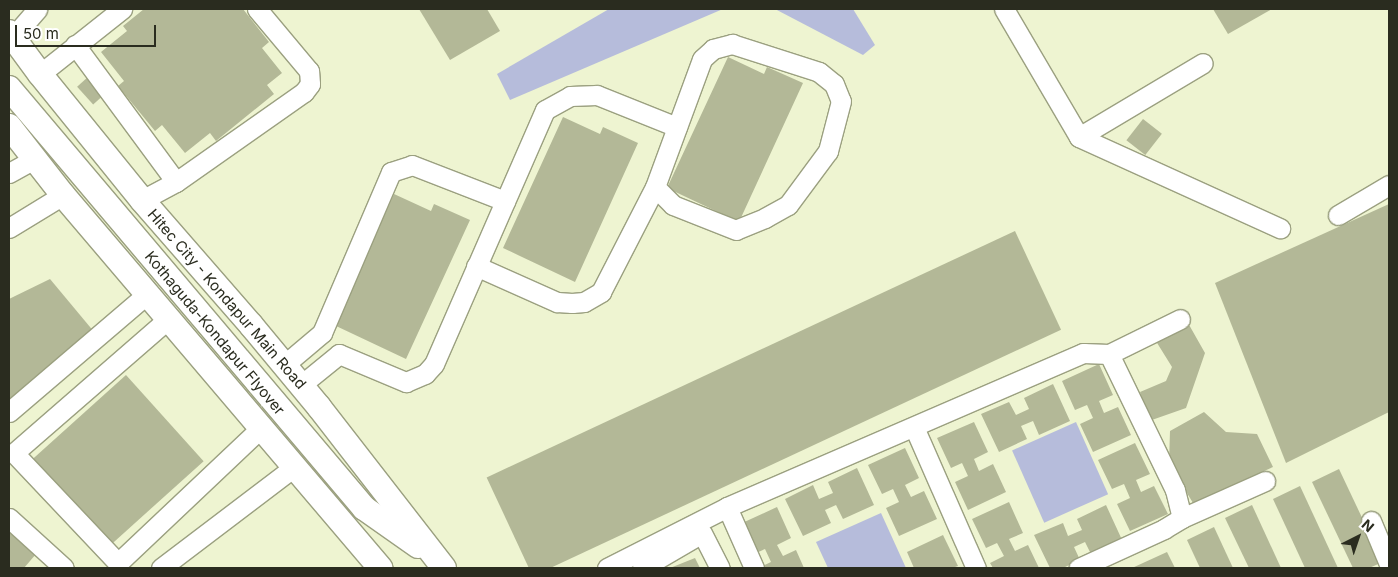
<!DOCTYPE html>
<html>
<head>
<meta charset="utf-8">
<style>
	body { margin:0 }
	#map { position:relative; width:1398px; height:577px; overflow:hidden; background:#eef4d1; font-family:Inter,sans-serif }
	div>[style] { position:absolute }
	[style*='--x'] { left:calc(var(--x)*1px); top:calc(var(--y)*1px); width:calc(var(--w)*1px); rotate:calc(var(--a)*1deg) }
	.green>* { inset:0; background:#b6bcdb; transform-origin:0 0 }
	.building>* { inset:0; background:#b3b897; transform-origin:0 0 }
	.roads { filter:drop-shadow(1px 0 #9ba080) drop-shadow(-1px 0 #9ba080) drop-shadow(0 1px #9ba080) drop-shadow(0 -1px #9ba080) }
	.minor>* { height:19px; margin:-9.5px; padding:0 9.5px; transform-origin:9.5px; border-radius:9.5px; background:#fff }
	.major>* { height:24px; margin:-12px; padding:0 12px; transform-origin:12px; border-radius:12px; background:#fff }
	span { translate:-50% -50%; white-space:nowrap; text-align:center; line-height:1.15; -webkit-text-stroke:4px #fff; paint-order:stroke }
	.street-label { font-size:15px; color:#2a2c1f }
	.frame { position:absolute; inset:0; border:10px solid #2a2c1f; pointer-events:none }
	.north { position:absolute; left:1333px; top:512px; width:50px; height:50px; -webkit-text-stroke:4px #fff; paint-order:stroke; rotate:41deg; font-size:14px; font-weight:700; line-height:20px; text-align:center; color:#2a2c1f }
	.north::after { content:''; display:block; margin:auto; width:18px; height:22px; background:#2a2c1f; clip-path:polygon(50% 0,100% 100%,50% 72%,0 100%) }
	.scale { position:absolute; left:15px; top:25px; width:141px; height:22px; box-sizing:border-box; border:2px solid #2a2c1f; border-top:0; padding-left:6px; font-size:15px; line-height:18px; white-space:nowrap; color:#2a2c1f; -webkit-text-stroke:4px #fff; paint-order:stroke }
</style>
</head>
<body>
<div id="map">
	<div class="green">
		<i style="clip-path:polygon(609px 9px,723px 9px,510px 100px,497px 74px)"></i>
		<i style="clip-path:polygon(775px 9px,853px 9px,875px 45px,863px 55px)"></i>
		<i style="left:1076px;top:422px;width:79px;height:70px;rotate:66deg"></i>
		<i style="clip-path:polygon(881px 513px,906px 568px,828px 568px,816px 542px)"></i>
	</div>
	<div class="building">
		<i style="clip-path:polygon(144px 9px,243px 9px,269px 42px,262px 48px,282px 73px,267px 85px,274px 94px,216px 141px,210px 133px,185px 153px,162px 125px,155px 131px,118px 86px,124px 81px,101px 52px,127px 31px,123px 26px)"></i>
		<i style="clip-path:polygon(419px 9px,487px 9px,500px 31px,450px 60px)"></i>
		<i style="clip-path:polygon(1213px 9px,1272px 9px,1228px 34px)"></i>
		<i style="clip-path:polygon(728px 57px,764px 74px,767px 67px,803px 83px,739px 222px,667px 188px)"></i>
		<i style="left:89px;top:76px;width:24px;height:16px;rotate:48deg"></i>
		<i style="clip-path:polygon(563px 117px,600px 134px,603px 127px,638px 143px,575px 282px,503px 248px)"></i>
		<i style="left:1143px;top:119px;width:24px;height:27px;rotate:38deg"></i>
		<i style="clip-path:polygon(394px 194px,431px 211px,434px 204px,470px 220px,406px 359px,334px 325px)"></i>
		<i style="clip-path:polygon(1389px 204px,1389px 412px,1286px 463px,1215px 283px)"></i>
		<i style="left:1015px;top:231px;width:109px;height:583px;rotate:65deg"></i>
		<i style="clip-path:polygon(50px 279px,95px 333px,9px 406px,9px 299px)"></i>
		<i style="clip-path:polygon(1188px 323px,1205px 353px,1186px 408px,1149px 421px,1140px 392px,1166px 381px,1172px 367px,1154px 338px)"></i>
		<i style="clip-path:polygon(1099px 364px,1113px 395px,1099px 401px,1104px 413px,1118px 407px,1131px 435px,1093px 452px,1080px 424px,1093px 418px,1087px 405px,1075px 410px,1062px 381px)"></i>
		<i style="left:126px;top:375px;width:116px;height:127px;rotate:48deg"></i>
		<i style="clip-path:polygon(1053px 384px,1070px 421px,1039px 435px,1033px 421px,1021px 426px,1027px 439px,999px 452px,981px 414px,1009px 402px,1016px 415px,1029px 409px,1024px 398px)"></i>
		<i style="clip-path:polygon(1204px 412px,1226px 432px,1257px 434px,1273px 467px,1193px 503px,1169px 463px,1170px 431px)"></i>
		<i style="clip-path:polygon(974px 422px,988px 452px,974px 459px,979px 471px,993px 464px,1006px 492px,968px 510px,955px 482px,968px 476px,962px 463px,951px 468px,937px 438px)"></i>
		<i style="clip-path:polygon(1135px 443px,1150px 474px,1136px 480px,1141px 492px,1154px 486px,1168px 514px,1130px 531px,1117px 504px,1130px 498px,1124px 484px,1112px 489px,1098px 460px)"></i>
		<i style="clip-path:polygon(905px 448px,919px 478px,905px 485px,911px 497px,924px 491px,937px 519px,899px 536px,886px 508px,899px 502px,893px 489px,882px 494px,868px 465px)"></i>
		<i style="clip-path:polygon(857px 468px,874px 505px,843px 519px,836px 505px,825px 510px,831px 523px,803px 536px,785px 499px,813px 485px,819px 499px,833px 493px,828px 482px)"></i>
		<i style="clip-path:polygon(1339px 469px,1383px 562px,1369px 568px,1353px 568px,1312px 482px)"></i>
		<i style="clip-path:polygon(1300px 486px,1338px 568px,1305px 568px,1273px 499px)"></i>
		<i style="clip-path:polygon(1009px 502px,1023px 533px,1009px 539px,1015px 551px,1028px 545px,1039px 568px,993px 568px,990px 563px,1004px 556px,997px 543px,986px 548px,972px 519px)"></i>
		<i style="clip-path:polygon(1106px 505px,1123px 542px,1092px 556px,1085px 542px,1074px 547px,1080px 560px,1063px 568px,1050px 568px,1034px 535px,1063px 523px,1068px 536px,1082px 530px,1077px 519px)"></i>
		<i style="clip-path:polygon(1252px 505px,1281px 568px,1249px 568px,1225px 518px)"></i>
		<i style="clip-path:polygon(777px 507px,791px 538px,777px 545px,783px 556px,796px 550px,804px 568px,758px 568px,771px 562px,765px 549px,754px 554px,740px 524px)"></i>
		<i style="clip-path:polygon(1214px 527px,1233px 568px,1200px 568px,1187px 540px)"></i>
		<i style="clip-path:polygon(9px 530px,36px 554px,24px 568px,9px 568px)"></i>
		<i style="clip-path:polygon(943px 535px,958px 566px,952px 568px,914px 568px,907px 552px)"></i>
		<i style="clip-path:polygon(1167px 552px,1175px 568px,1132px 568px)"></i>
		<i style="clip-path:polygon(695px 558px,700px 568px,670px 568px)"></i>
	</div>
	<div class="roads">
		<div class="minor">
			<i style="--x:1004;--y:9;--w:148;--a:59.6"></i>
			<i style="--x:1079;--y:137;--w:221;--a:24.4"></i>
			<i style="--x:13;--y:37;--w:37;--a:-49"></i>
			<i style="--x:75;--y:45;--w:170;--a:53.6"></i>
			<i style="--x:176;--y:182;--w:156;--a:-35.1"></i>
			<i style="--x:304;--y:92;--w:10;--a:-53"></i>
			<i style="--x:310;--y:84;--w:13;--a:-94"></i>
			<i style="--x:309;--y:71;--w:81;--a:-130"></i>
			<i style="--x:40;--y:74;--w:105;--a:-38.4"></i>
			<i style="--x:1079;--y:137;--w:144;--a:-30.8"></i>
			<i style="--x:9;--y:173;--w:31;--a:-29"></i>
			<i style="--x:142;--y:200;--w:38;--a:-28"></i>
			<i style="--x:1338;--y:215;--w:59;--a:-30.5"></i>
			<i style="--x:9;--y:228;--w:63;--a:-31.4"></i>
			<i style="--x:476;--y:266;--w:89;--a:24"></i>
			<i style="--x:557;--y:302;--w:15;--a:4"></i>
			<i style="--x:572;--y:303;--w:12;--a:-5"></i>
			<i style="--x:584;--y:302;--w:20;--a:-30"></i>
			<i style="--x:601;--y:292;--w:118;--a:-62.8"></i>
			<i style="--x:655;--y:187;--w:136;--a:-69.8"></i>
			<i style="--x:702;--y:59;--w:15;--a:-42"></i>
			<i style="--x:713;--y:49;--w:20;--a:-15"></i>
			<i style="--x:732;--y:44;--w:91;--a:17.8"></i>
			<i style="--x:819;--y:72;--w:19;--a:39"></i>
			<i style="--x:834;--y:84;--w:18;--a:68"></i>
			<i style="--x:841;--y:101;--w:52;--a:104.6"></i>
			<i style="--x:828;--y:151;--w:67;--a:126.5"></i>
			<i style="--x:788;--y:205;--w:26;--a:151"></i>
			<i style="--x:765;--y:218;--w:31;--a:158"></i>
			<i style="--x:736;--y:230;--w:68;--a:-158.4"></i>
			<i style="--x:673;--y:205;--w:25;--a:-135"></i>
			<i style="--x:168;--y:319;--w:204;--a:139"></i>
			<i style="--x:14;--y:453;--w:151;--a:46.6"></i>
			<i style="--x:118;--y:563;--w:197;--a:-43.4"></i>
			<i style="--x:1109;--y:354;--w:79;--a:-26.2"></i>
			<i style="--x:284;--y:365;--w:50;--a:-40.1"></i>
			<i style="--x:322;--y:333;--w:175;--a:-66.8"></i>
			<i style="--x:391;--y:172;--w:22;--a:-18"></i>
			<i style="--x:412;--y:165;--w:100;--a:21.2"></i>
			<i style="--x:301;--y:385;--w:49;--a:-39.2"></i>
			<i style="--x:339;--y:354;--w:73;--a:22.7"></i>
			<i style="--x:406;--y:382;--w:21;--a:-23"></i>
			<i style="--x:425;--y:374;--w:13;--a:-48"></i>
			<i style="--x:434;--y:364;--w:277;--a:-66.4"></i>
			<i style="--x:545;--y:110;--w:29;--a:-29"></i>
			<i style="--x:570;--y:96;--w:27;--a:-2"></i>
			<i style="--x:597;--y:95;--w:86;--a:21.8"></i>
			<i style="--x:9;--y:412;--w:182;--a:-40.5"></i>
			<i style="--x:914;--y:427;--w:154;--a:66.3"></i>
			<i style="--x:727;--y:507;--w:67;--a:66.1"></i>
			<i style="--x:9;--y:518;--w:74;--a:42.3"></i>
			<i style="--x:1182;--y:518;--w:91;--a:-24"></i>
			<i style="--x:1371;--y:521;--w:47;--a:67.3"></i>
			<i style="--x:161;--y:568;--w:167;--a:-37.2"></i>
			<i style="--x:607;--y:568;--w:135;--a:-26.9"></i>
			<i style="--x:727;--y:507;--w:388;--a:-23.4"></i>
			<i style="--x:1083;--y:353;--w:26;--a:2"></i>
			<i style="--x:1109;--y:354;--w:151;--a:64.1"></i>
			<i style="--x:1175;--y:490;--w:29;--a:76"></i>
			<i style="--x:1182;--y:518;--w:21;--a:149"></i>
			<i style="--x:1164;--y:529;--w:94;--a:155.4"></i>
			<i style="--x:642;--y:568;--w:69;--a:-30.3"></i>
			<i style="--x:702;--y:533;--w:39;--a:63"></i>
		</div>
		<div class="major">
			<i style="--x:9;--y:32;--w:52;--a:53.6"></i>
			<i style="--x:40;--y:74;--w:162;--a:51"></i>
			<i style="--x:142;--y:200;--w:166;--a:48.9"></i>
			<i style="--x:251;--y:325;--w:107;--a:50.3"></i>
			<i style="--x:319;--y:407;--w:204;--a:52.2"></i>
			<i style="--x:9;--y:88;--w:550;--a:49.79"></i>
			<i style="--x:364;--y:508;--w:66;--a:35.1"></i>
			<i style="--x:9;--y:126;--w:88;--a:52"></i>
			<i style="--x:63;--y:195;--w:490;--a:49.6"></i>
		</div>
	</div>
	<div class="street-label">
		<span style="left:227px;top:299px;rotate:49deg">Hitec City - Kondapur Main Road</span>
		<span style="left:215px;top:333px;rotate:50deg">Kothaguda-Kondapur Flyover</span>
	</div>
	<div class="frame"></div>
	<div class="north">N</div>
	<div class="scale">50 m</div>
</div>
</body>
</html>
